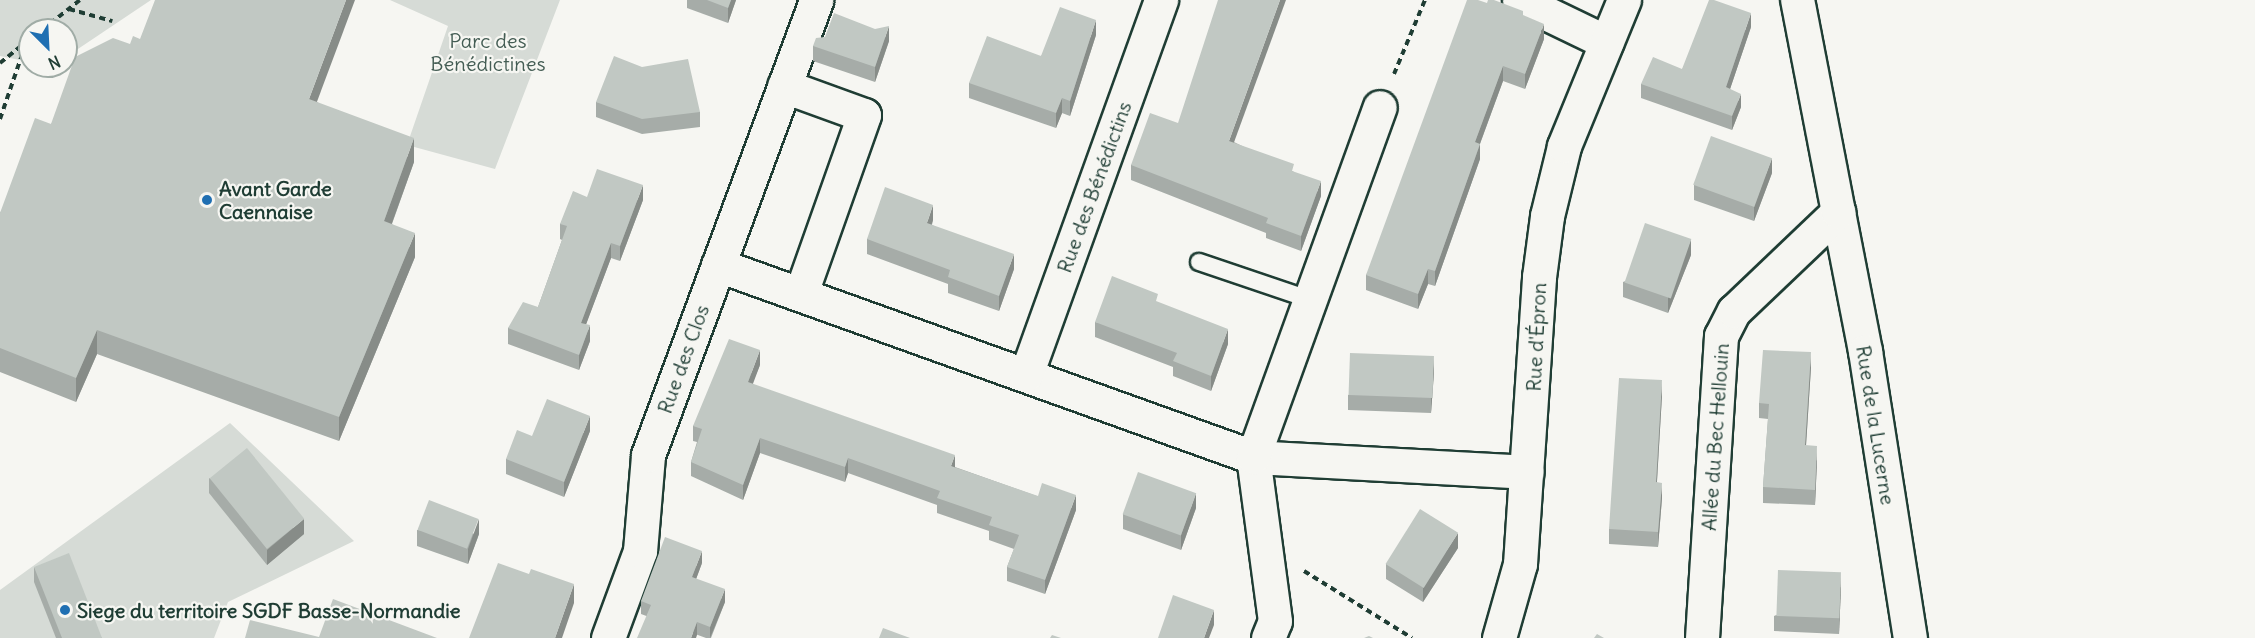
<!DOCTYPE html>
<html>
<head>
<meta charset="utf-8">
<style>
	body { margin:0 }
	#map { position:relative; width:2255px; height:638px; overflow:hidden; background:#f6f6f2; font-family:Delius,sans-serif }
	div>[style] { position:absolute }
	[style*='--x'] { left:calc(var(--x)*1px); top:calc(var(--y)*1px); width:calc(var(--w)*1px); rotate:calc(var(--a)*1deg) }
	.green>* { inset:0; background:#d6dbd6 }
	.path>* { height:4px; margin-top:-2px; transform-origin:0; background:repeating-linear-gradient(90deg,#1f3d34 0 6px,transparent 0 10.5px) }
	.roads { filter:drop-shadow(2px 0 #1f3d34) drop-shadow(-2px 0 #1f3d34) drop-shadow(0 2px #1f3d34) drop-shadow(0 -2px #1f3d34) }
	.lane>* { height:16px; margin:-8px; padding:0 8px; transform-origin:8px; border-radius:8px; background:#f6f6f2 }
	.street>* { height:33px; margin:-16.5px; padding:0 16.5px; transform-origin:16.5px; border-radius:16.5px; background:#f6f6f2 }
	.secondary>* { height:33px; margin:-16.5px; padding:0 16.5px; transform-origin:16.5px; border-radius:16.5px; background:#f6f6f2 }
	.wall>* { inset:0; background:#a6aca8 }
	.shaded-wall>* { inset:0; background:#878c88 }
	.building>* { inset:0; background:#c1c8c3; transform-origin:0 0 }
	.dots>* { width:16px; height:16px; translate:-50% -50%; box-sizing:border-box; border:3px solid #f6f6f2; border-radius:50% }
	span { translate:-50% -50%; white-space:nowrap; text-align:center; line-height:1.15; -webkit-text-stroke:4.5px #f6f6f2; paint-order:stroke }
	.park-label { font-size:20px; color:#445d54 }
	.street-label { font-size:20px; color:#1f3d34 }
	.poi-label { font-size:20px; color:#1f3d34; font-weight:700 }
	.left { translate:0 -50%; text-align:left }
	.north { position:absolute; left:18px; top:18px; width:60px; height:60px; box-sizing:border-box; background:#f6f6f2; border:2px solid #a0aca6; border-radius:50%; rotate:156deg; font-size:16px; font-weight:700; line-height:24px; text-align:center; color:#1f3d34 }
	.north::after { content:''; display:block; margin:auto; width:21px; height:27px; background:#1f6fb2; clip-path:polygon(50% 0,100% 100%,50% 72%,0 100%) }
</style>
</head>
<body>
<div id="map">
	<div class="green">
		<i style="clip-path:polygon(0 0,151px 0,66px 57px,66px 30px,30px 30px,30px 62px,0 56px)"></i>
		<i style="clip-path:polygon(390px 0,560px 0,495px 169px,407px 145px,448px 26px)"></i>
		<i style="clip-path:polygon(230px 423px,354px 541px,228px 602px,214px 638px,0 638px,0 590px)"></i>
	</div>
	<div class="path">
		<i style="--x:69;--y:9;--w:45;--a:15.6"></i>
		<i style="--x:42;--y:30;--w:48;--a:-38.3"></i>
		<i style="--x:0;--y:63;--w:38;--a:-39"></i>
		<i style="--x:1394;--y:74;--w:80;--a:-67.3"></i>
		<i style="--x:0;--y:119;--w:80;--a:-71.1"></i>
		<i style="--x:1304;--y:571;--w:127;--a:31.8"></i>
	</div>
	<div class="roads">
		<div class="lane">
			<i style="--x:1199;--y:262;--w:118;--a:18.7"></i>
		</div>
		<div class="street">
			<i style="--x:1519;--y:0;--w:97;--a:25.8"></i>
			<i style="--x:784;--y:86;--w:85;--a:19.9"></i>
			<i style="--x:864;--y:115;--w:189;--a:109.5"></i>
			<i style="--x:1838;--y:212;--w:142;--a:79"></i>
			<i style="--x:1865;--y:351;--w:291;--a:81.1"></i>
			<i style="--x:718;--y:265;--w:568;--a:19.74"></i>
			<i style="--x:1253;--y:457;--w:274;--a:3.1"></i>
			<i style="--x:1026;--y:375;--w:399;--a:-70.2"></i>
			<i style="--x:608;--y:638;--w:93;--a:-69.8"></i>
			<i style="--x:640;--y:551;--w:96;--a:-85.2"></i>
			<i style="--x:648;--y:455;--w:485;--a:-69.7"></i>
			<i style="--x:1268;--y:638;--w:18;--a:-68"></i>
			<i style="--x:1275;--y:621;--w:165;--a:-97.6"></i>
			<i style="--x:1253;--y:457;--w:372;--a:-70.1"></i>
			<i style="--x:1702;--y:638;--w:303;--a:-86.4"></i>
			<i style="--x:1721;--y:336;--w:28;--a:-63"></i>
			<i style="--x:1734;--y:311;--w:144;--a:-43.6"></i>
			<i style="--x:1838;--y:212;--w:216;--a:-100.9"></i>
		</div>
		<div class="secondary">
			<i style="--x:1499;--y:638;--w:77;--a:-74.2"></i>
			<i style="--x:1520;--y:564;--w:288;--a:-86.2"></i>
			<i style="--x:1539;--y:277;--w:62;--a:-82.5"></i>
			<i style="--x:1547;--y:216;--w:72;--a:-76.3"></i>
			<i style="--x:1564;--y:146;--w:158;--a:-67.7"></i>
		</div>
	</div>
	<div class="wall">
		<i style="clip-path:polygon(687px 0,736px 0,728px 23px,687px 8px)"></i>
		<i style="clip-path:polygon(1523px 16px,1544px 39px,1525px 89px,1503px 81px,1480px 144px,1480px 159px,1435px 286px,1428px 284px,1418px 309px,1366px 290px,1366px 275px)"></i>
		<i style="clip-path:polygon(1751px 27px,1730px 89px,1741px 107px,1732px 130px,1641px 98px,1641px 84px,1682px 69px)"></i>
		<i style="clip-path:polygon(875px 29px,889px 41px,875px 82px,813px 61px,813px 46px)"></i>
		<i style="clip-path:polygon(1096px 35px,1070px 116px,1062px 113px,1056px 128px,969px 98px,969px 83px)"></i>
		<i style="clip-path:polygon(130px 44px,317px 102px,414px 162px,392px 224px,415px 257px,339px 441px,97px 354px,76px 402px,0 372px,0 213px,51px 124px)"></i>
		<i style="clip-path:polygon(596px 102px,700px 112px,700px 127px,642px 134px,596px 117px)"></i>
		<i style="clip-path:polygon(1178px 123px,1234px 142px,1294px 172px,1321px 196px,1301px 251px,1266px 238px,1266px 233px,1131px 180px,1131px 165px)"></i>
		<i style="clip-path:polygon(1772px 173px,1754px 221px,1694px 200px,1694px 185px)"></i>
		<i style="clip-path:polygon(587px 197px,643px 200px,620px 261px,611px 258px,586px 324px,590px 341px,579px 370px,508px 344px,508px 328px,538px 307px,562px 240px,560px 239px,560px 224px)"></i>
		<i style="clip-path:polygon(933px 220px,932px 225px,1014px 269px,999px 311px,948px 293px,948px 284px,867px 254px,867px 239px)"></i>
		<i style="clip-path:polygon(1691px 255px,1668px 313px,1623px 297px,1623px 282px)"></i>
		<i style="clip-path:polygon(1095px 322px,1228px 344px,1211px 391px,1173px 376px,1173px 367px,1095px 337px)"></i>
		<i style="clip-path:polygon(760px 365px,752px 384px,955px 467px,1076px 510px,1045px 594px,1007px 581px,1007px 567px,1014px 549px,989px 540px,989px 531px,937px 513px,937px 505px,848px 473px,845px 482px,760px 453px,743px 500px,691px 476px,691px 462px,697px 442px,693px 441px,693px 426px)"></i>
		<i style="clip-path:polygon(1811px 367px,1806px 446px,1817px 461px,1815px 505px,1763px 503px,1763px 487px,1768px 419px,1759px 418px,1759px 403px)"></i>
		<i style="clip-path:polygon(1434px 372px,1431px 413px,1348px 410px,1348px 395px)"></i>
		<i style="clip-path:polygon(1662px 395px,1657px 482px,1662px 498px,1658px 547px,1609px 544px,1609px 529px)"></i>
		<i style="clip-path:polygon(590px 431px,564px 497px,506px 474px,506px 459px)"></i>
		<i style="clip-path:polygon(209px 478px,304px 534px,267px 565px,209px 493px)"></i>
		<i style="clip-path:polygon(1196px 508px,1181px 550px,1123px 529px,1123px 514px)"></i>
		<i style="clip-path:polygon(417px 530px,479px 534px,468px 564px,417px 546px)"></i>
		<i style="clip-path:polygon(1458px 548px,1423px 602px,1386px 579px,1386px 564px)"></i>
		<i style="clip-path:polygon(702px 563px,696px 579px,725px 602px,711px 638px,706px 638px,641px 614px,641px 601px)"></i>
		<i style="clip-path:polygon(34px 567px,102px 638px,56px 638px,34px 582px)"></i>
		<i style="clip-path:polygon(1841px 587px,1839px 634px,1774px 631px,1774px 616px)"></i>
	</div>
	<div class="shaded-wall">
		<i style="clip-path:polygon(346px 0,355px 0,309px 123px,309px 99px)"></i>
		<i style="clip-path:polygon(731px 0,736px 0,728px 23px,728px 8px)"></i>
		<i style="clip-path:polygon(1280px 0,1286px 0,1229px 156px,1229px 141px)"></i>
		<i style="clip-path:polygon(1751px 13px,1751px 27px,1726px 101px,1726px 87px)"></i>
		<i style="clip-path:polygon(1096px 20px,1096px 35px,1070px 116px,1070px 101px)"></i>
		<i style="clip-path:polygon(1544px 24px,1544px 39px,1525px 89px,1525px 74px)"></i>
		<i style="clip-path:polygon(889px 26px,889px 41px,875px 82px,875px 67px)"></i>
		<i style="clip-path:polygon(1503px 66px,1503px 81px,1475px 157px,1475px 142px)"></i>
		<i style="clip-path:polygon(1741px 94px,1741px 107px,1732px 130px,1732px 116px)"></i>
		<i style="clip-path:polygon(1062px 98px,1062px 113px,1056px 128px,1056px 113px)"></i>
		<i style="clip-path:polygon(414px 138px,414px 162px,384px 245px,384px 221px)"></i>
		<i style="clip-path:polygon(1480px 144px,1480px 159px,1435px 286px,1435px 271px)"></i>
		<i style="clip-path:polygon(1772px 158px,1772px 173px,1754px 221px,1754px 206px)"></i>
		<i style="clip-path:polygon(1321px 181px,1321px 196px,1301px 251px,1301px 236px)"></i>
		<i style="clip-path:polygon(643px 185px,643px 200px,620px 261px,620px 246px)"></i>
		<i style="clip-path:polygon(933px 205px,933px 220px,927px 238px,927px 223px)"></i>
		<i style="clip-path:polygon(415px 233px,415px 257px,339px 441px,339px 417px)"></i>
		<i style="clip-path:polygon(1691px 239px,1691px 255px,1668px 313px,1668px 298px)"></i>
		<i style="clip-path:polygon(611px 243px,611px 258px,581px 338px,581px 323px)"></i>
		<i style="clip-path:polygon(1014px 254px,1014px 269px,999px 311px,999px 296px)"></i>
		<i style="clip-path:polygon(1428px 269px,1428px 284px,1418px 309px,1418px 294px)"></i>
		<i style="clip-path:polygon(590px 325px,590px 341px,579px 370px,579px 355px)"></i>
		<i style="clip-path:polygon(1228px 329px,1228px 344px,1211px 391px,1211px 376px)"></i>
		<i style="clip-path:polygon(97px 330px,97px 354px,76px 402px,76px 378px)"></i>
		<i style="clip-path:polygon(760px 350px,760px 365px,748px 397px,748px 382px)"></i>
		<i style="clip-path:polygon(1811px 352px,1811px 367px,1805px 461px,1805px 445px)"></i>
		<i style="clip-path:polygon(1434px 356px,1434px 372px,1431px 413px,1431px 398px)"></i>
		<i style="clip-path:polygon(1662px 380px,1662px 395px,1656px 497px,1656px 482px)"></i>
		<i style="clip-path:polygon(590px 416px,590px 431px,564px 497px,564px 482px)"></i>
		<i style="clip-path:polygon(760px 438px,760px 453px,743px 500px,743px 485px)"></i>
		<i style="clip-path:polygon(1817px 446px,1817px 461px,1815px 505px,1815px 490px)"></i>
		<i style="clip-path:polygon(955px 455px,955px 469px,951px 466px)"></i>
		<i style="clip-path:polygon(848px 458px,848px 473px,845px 482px,845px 467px)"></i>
		<i style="clip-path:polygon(1662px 483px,1662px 498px,1658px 547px,1658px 532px)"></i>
		<i style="clip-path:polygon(1196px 493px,1196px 508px,1181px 550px,1181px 535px)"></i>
		<i style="clip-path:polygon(1076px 495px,1076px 510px,1045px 594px,1045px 580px)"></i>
		<i style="clip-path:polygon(304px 519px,304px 534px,267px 565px,267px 550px)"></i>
		<i style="clip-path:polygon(479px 519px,479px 534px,468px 564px,468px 549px)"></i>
		<i style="clip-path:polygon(1458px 533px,1458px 548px,1423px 602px,1423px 587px)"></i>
		<i style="clip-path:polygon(702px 551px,702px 563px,692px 590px,692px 577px)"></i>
		<i style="clip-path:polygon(1841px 572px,1841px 587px,1839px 634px,1839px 619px)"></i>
		<i style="clip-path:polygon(574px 584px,574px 603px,562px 638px,555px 638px)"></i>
		<i style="clip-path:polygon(725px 589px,725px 602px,710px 638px,710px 627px)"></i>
		<i style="clip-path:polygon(1214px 610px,1214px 625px,1209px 638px,1204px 638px)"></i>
		<i style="clip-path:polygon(697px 622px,697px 635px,696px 638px,691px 638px)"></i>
	</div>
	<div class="building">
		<i style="clip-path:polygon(155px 0,346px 0,309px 99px,414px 138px,384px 221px,415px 233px,339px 417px,97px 330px,76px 378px,0 348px,0 213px,35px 118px,51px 124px,75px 57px,113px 38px,130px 44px,133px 36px,140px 39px)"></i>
		<i style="clip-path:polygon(707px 0,731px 0,728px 8px)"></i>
		<i style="clip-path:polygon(1218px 0,1280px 0,1229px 141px,1294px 164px,1292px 171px,1321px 181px,1301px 236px,1266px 223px,1268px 218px,1131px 165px,1150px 113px,1178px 123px)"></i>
		<i style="clip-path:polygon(1467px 0,1478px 0,1487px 3px,1488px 0,1494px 0,1523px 11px,1523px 15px,1544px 24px,1525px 74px,1503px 66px,1475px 142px,1480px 144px,1435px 271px,1428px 269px,1418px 294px,1366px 275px)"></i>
		<i style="clip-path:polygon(1709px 0,1714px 0,1751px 13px,1726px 87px,1741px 94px,1732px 116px,1641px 84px,1653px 57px,1682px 69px)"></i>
		<i style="clip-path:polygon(1060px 7px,1096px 20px,1070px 101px,1062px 98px,1056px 113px,969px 83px,987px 36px,1041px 56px)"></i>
		<i style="clip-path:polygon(834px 13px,875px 29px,889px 26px,875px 67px,813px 46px,816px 38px,825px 37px)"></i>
		<i style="clip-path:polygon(614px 56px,642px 67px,688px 59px,700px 112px,642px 119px,596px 102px)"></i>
		<i style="left:1711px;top:136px;width:65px;height:52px;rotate:20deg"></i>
		<i style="clip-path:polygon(597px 169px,643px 185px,620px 246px,611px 243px,581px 323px,590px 325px,579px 355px,508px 328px,523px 302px,538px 307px,567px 226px,560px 224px,573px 191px,587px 197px)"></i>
		<i style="clip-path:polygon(885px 187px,933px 205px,927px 223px,1014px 254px,999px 296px,948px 277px,950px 270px,867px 239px)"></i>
		<i style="left:1645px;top:223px;width:49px;height:63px;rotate:19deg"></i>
		<i style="clip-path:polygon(1112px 276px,1158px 294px,1156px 301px,1228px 329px,1211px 376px,1173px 361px,1177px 353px,1095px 322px)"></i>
		<i style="clip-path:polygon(729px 339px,760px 350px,748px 382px,955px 455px,951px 466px,1038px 496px,1042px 483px,1076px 495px,1045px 580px,1007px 567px,1019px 535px,989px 525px,992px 517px,937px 498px,940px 491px,848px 458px,845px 467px,760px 438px,743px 485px,691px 462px,702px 429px,693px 426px)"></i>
		<i style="clip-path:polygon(1763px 350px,1811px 352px,1805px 445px,1817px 446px,1815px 490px,1763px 487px,1769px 404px,1759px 403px)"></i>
		<i style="left:1350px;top:353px;width:84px;height:42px;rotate:2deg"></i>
		<i style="clip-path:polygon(1619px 378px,1662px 380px,1656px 482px,1662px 483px,1658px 532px,1609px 529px)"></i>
		<i style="clip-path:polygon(547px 399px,590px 416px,564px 482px,506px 459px,517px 430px,532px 436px)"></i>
		<i style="left:247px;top:448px;width:91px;height:48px;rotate:51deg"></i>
		<i style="left:1138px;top:472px;width:62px;height:45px;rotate:20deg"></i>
		<i style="left:429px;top:500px;width:53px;height:32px;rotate:21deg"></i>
		<i style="left:1420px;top:509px;width:45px;height:65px;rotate:32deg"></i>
		<i style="clip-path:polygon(665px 537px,702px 551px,692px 577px,725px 589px,710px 627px,697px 622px,691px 638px,637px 638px,651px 605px,641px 601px)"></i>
		<i style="clip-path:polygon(69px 553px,102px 638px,62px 638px,34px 567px)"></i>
		<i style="clip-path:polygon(498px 563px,529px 574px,531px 569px,574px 584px,555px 638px,469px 638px)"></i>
		<i style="left:1778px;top:570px;width:63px;height:46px;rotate:2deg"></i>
		<i style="clip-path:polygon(1173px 595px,1214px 610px,1204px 638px,1158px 638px)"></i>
		<i style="clip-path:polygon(333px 599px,437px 638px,245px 638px,250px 620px,319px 637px)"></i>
		<i style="clip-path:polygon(883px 628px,910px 638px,879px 638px)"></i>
		<i style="clip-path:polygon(1597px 634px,1604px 638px,1594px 638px)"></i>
		<i style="clip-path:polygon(1052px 635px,1061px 638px,1050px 638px)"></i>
		<i style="clip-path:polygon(1369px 636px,1373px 638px,1364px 638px)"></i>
	</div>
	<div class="dots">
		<i style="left:207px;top:200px;background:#1f6fb2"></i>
		<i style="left:65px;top:610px;background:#1f6fb2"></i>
	</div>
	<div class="park-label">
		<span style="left:488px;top:52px">Parc des<br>Bénédictines</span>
	</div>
	<div class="street-label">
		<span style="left:1094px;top:187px;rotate:-70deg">Rue des Bénédictins</span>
		<span style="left:1536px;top:337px;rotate:-87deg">Rue d'Épron</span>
		<span style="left:683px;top:359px;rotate:-70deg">Rue des Clos</span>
		<span style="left:1876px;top:425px;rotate:81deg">Rue de la Lucerne</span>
		<span style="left:1715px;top:437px;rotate:-86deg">Allée du Bec Hellouin</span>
	</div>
	<div class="poi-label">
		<span class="left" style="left:219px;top:200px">Avant Garde<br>Caennaise</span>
		<span class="left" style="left:77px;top:610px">Siege du territoire SGDF Basse-Normandie</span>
	</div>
	<div class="north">N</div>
</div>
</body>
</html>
